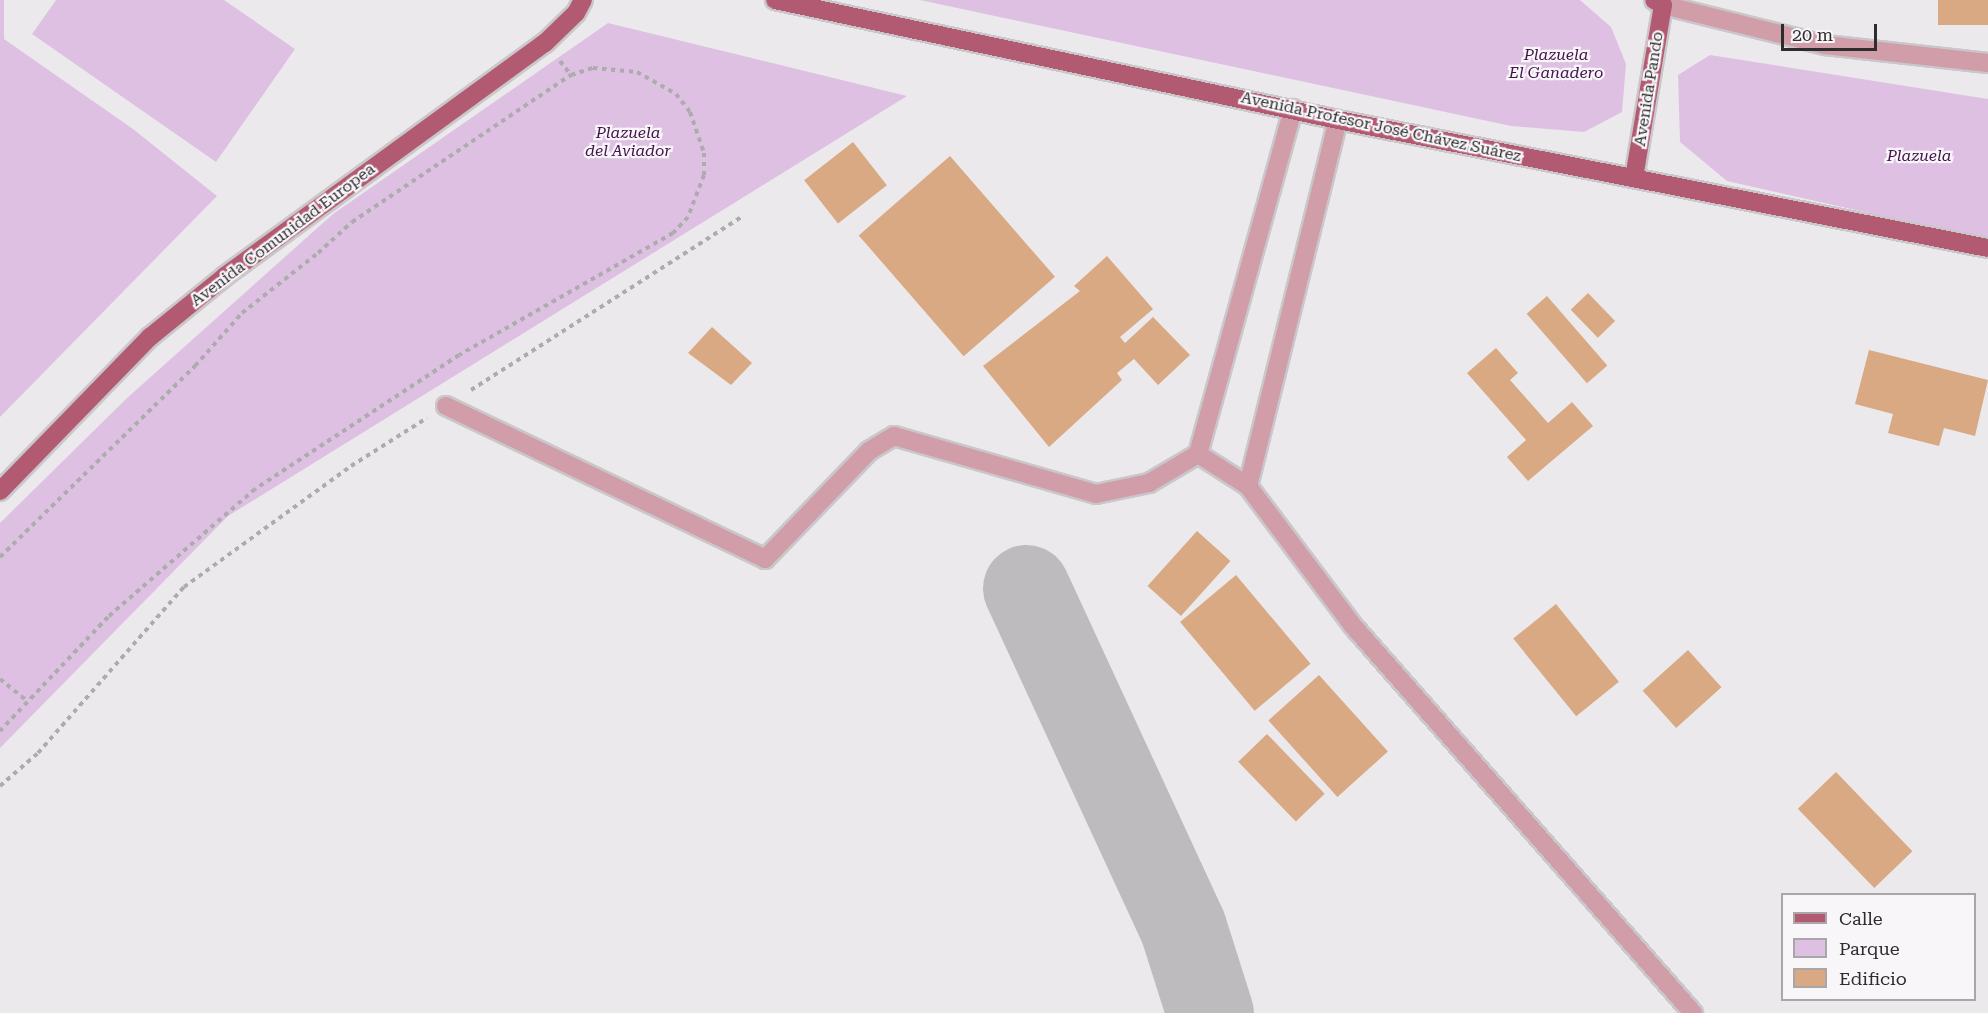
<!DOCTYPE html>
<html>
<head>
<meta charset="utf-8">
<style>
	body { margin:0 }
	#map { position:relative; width:1988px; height:1013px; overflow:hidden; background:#ece9ec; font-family:"Roboto Serif",serif }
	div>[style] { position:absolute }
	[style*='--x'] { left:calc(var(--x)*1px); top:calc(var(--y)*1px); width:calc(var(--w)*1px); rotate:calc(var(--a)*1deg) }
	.green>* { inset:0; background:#dec0e3 }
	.taxiway>* { height:87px; margin:-43.5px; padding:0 43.5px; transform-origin:43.5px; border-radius:43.5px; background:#bebbbe }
	.building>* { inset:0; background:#d8a982; transform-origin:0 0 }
	.path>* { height:4px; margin-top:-2px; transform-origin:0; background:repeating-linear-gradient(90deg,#adabad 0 4.5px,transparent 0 9px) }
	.roads { filter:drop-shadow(2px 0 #cac7ca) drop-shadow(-2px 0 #cac7ca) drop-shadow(0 2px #cac7ca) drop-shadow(0 -2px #cac7ca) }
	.minor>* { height:18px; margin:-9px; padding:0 9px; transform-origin:9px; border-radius:9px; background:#d09da8 }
	.major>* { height:18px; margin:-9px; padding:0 9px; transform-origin:9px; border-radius:9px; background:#b25a71 }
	span { translate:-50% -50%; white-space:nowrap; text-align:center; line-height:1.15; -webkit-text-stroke:4.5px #f9f6fa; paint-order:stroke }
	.park-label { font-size:16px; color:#42124a; font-style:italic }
	.street-label { font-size:16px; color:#2e2d2e }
	.legend { position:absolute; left:1781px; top:893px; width:195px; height:108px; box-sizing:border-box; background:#f9f6fa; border:2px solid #a8a6a8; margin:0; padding:8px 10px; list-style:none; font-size:18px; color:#2e2d2e }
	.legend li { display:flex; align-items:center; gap:12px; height:30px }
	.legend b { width:30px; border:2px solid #a8a6a8 }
	.scale { position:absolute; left:1781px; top:24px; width:96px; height:27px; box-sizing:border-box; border:3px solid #2e2d2e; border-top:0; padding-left:8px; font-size:18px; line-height:21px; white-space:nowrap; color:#2e2d2e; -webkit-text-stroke:4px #f9f6fa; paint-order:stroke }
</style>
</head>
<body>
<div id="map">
	<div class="green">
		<i style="clip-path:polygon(0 0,4px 0,4px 39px,133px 129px,217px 196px,0 417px)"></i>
		<i style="clip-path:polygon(56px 0,224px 0,295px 49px,216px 162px,32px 34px)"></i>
		<i style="clip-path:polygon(920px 0,1580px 0,1611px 27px,1626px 64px,1622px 112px,1584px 132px,1511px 126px)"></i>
		<i style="clip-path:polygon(608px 23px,907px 96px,228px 516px,0 748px,0 523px,126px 399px,333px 214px)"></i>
		<i style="clip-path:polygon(1710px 55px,1988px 99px,1988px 240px,1727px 181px,1680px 142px,1678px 75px)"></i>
	</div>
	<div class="taxiway">
		<i style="--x:1026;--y:588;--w:374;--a:65.2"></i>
		<i style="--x:1183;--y:928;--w:89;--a:72.4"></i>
	</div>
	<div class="building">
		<i style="left:1938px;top:0;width:50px;height:25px"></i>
		<i style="left:853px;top:142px;width:55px;height:62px;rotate:52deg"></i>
		<i style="left:950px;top:156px;width:160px;height:121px;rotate:49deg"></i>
		<i style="clip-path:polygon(1107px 256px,1153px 309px,1120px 337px,1125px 343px,1153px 317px,1190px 355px,1158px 385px,1134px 359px,1117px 373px,1122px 380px,1049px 447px,983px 366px,1080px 291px,1074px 286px)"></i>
		<i style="left:1588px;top:293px;width:39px;height:24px;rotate:46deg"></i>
		<i style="left:1547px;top:296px;width:92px;height:27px;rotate:49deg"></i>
		<i style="clip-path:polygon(712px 327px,752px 363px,731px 385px,688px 353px)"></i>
		<i style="clip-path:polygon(1496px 348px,1518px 373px,1510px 380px,1548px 423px,1572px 402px,1593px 426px,1528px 481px,1507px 457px,1526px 440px,1467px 373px)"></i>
		<i style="clip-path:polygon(1869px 350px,1988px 380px,1975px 436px,1944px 428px,1939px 446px,1888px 433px,1893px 414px,1855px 404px)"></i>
		<i style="left:1197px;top:531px;width:45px;height:74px;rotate:42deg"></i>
		<i style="left:1236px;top:575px;width:116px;height:73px;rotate:50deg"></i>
		<i style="left:1556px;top:604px;width:100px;height:55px;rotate:51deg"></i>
		<i style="left:1688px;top:650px;width:50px;height:61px;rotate:48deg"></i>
		<i style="left:1319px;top:675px;width:103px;height:68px;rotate:48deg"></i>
		<i style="left:1267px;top:734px;width:83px;height:40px;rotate:46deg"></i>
		<i style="left:1836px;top:772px;width:110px;height:53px;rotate:46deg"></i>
	</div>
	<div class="path">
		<i style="--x:560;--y:61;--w:18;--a:52"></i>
		<i style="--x:471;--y:390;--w:321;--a:-32.6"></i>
		<i style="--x:0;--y:557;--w:273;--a:-44.4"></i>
		<i style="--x:195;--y:366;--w:71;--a:-48.4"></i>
		<i style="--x:242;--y:313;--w:97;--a:-38.3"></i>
		<i style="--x:318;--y:253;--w:46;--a:-42.4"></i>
		<i style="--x:352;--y:222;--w:264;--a:-33.9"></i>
		<i style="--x:571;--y:75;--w:23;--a:-18"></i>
		<i style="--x:593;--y:68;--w:44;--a:5.2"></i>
		<i style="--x:637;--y:72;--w:45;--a:29.4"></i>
		<i style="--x:676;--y:94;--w:23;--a:52"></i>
		<i style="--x:690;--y:112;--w:43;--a:71.1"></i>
		<i style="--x:704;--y:153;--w:22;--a:90"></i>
		<i style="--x:704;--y:175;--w:45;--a:110.9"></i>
		<i style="--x:688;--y:217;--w:22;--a:133"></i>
		<i style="--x:673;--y:233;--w:246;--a:150.3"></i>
		<i style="--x:459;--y:355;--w:244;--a:146.7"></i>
		<i style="--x:255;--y:489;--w:195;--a:139"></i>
		<i style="--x:108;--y:617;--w:157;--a:133.5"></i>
		<i style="--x:0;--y:679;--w:35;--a:39"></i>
		<i style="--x:0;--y:786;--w:50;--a:-41"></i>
		<i style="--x:38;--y:753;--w:221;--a:-48.7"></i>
		<i style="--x:184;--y:587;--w:206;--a:-35.9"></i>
		<i style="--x:351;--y:466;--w:90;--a:-32.3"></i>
	</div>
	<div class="roads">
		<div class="minor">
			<i style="--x:1663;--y:0;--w:5;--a:90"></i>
			<i style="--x:1663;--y:5;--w:167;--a:13.9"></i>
			<i style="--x:1825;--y:45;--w:164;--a:6.3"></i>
			<i style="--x:446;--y:406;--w:354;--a:25.6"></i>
			<i style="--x:765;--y:559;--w:150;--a:-46.1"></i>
			<i style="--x:869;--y:451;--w:29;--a:-31"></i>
			<i style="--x:894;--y:436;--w:210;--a:16"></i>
			<i style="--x:1096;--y:494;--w:54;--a:-11.7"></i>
			<i style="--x:1149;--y:483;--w:57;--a:-30.6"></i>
			<i style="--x:1198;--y:454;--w:59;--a:32.6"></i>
			<i style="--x:1248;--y:486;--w:176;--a:53.1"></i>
			<i style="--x:1354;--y:627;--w:514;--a:48.71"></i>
			<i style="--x:1198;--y:454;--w:358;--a:-74.6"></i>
			<i style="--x:1248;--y:486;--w:377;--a:-76.2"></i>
		</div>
		<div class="major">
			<i style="--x:775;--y:0;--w:576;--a:12.03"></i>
			<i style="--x:1338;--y:120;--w:662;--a:11.14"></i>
			<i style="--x:1634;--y:178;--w:175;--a:-80.5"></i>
			<i style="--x:1663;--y:5;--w:10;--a:-151"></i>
			<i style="--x:0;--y:491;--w:215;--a:-45.8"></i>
			<i style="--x:150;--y:337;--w:97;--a:-39.1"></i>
			<i style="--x:225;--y:276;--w:396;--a:-36.1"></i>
			<i style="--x:545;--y:43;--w:43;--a:-44.1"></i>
			<i style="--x:576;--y:13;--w:15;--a:-62"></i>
		</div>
	</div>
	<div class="park-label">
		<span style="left:1556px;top:64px">Plazuela<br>El Ganadero</span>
		<span style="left:628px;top:142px">Plazuela<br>del Aviador</span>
		<span style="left:1919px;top:156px">Plazuela</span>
	</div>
	<div class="street-label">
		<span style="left:1649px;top:89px;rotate:-81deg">Avenida Pando</span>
		<span style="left:1381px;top:127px;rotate:12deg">Avenida Profesor José Chávez Suárez</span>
		<span style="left:283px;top:235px;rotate:-37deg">Avenida Comunidad Europea</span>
	</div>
	<ul class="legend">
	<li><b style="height:8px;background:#b25a71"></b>Calle</li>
	<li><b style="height:16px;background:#dec0e3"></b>Parque</li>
	<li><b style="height:16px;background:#d8a982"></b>Edificio</li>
	</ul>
	<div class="scale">20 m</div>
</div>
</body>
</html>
